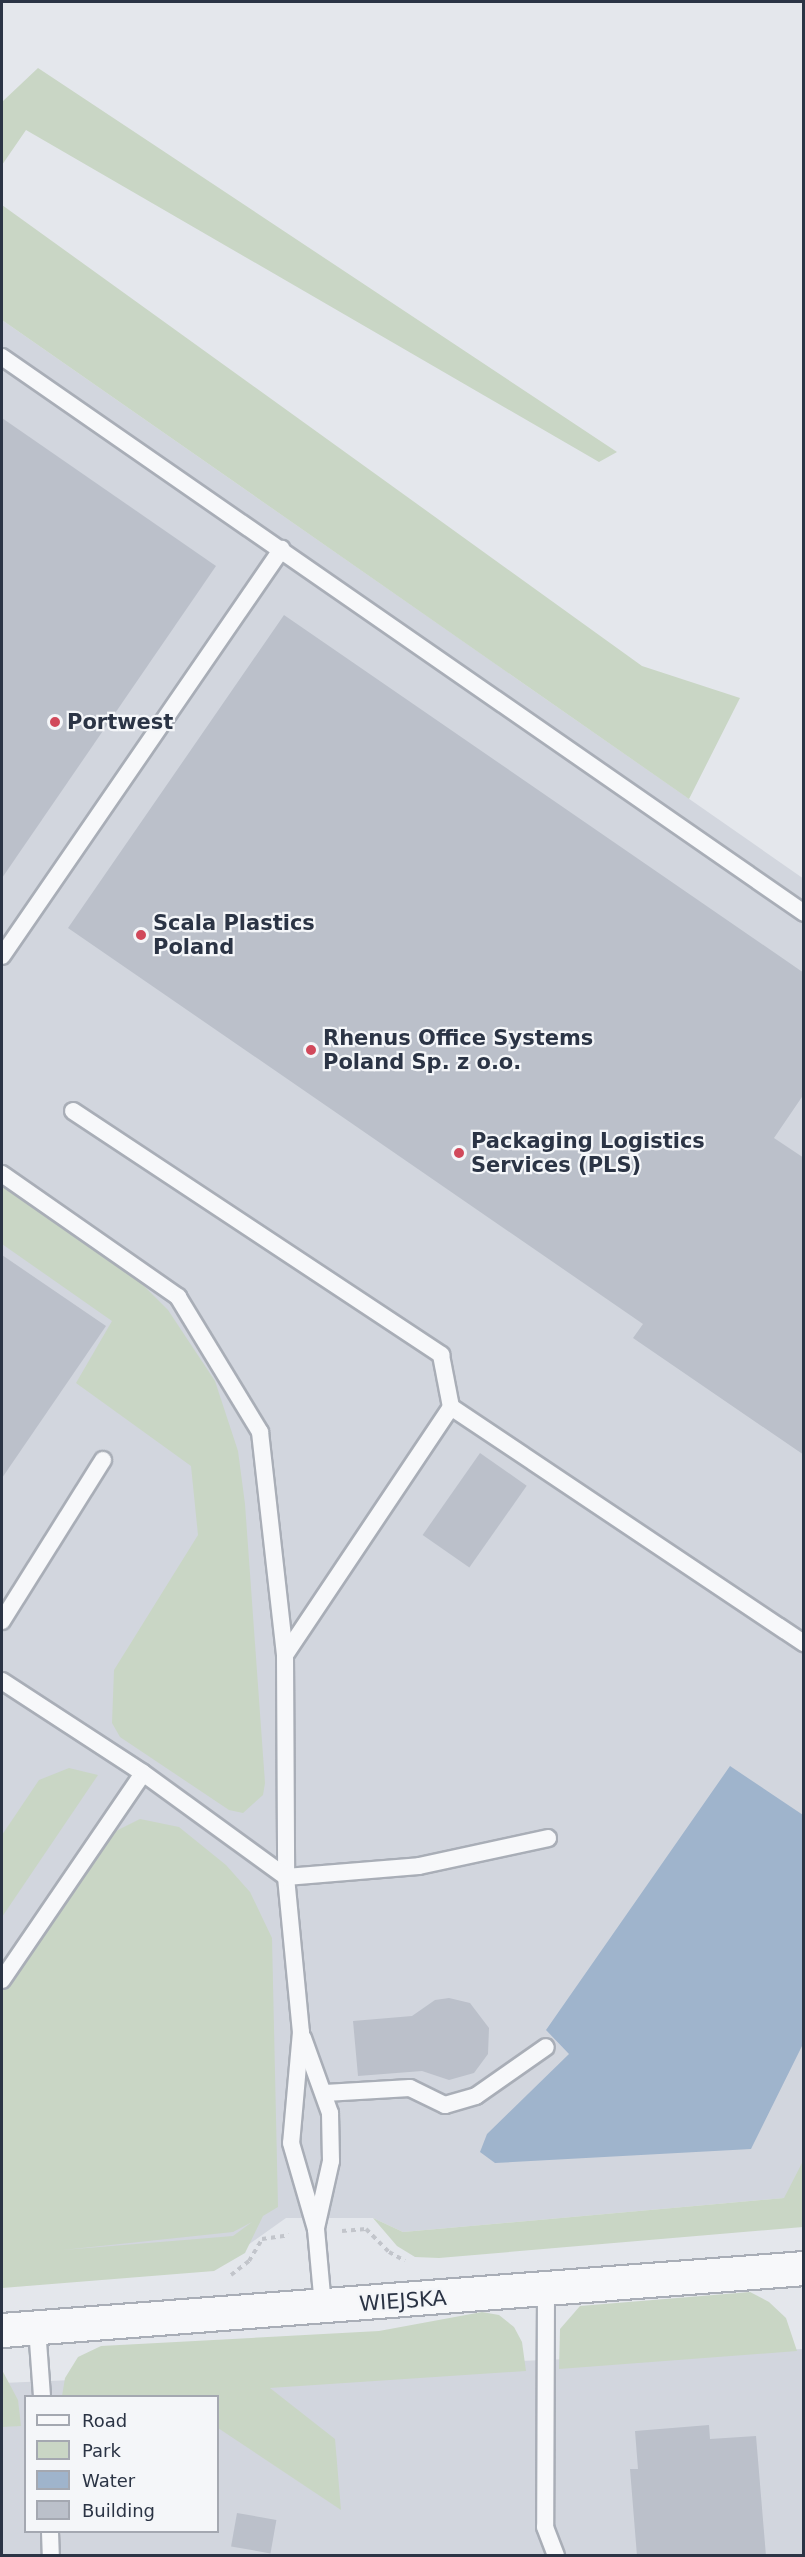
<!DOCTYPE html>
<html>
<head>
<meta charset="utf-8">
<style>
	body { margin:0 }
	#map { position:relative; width:805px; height:2557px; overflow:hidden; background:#e4e7ec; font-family:"DejaVu Sans",sans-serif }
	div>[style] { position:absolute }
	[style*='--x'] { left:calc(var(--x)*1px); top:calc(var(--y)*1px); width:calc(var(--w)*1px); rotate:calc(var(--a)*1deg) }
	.built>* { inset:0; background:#d2d6de }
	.green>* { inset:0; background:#c9d6c5 }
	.water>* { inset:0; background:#9fb4cc }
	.building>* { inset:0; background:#bbc0ca; transform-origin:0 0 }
	.path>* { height:4px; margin-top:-2px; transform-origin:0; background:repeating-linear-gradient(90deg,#c2c5cb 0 4.5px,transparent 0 9px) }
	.roads { filter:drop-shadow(2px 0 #a9aeb7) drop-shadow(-2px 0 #a9aeb7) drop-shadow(0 2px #a9aeb7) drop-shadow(0 -2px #a9aeb7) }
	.service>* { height:16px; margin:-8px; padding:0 8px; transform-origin:8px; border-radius:8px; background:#f7f8fa }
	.tertiary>* { height:33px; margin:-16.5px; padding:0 16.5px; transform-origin:16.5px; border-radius:16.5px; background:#f7f8fa }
	.dots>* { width:16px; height:16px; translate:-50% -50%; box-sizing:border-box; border:3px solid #f4f6f9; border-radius:50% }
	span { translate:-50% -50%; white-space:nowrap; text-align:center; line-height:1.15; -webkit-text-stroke:4.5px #f4f6f9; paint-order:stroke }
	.poi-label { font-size:21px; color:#2b3445; font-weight:700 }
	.left { translate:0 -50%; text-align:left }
	.street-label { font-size:21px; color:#2b3445 }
	.frame { position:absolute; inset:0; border:3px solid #2b3445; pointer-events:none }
	.legend { position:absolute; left:24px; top:2395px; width:195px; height:138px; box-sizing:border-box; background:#f4f6f9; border:2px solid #a4a8b1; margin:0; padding:8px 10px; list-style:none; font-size:18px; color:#2b3445 }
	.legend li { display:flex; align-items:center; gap:12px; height:30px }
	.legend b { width:30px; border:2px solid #a4a8b1 }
</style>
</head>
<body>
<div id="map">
	<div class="built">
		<i style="clip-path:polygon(2px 320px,804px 879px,804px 2161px,785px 2198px,403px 2232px,373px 2218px,286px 2218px,234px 2255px,2px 2273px)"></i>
		<i style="clip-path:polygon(evenodd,803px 2349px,803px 2555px,2px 2555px,2px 2383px,803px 2349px,26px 2396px,218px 2396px,218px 2532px,26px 2532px,26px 2396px)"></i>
	</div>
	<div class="green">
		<i style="clip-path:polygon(38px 68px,617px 452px,599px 462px,26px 130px,2px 165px,2px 102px)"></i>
		<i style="clip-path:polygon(2px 205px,642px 666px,740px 698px,689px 799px,2px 320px)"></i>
		<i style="clip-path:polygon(2px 1186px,138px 1280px,168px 1310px,215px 1381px,238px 1451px,245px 1504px,265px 1783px,263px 1795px,243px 1813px,229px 1810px,120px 1737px,112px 1723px,114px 1670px,198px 1535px,191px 1466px,76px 1383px,112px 1321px,2px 1244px)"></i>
		<i style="clip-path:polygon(69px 1768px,98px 1775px,2px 1917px,2px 1835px,39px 1780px)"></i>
		<i style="clip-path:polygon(evenodd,140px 1819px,179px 1827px,226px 1865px,250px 1892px,272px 1938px,278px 2207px,263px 2216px,245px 2253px,214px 2271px,2px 2288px,2px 1990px,110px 1834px,140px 1819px,252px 2222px,233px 2236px,63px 2250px,233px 2232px,252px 2222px)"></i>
		<i style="clip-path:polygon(803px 2161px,803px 2227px,439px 2258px,415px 2257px,397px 2246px,373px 2218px,403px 2232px,784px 2198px)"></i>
		<i style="clip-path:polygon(750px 2292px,769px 2302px,786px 2318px,797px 2351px,559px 2369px,560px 2329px,580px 2306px)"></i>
		<i style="clip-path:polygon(482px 2312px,499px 2315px,514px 2327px,522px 2342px,526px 2371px,270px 2388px,335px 2439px,341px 2510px,218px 2428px,218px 2396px,62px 2396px,65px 2378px,78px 2357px,101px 2346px,379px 2331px)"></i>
		<i style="clip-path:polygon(2px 2370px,18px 2400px,21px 2426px,2px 2427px)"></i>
	</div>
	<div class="water">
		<i style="clip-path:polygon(730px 1766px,803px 1815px,803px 2044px,751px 2149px,495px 2163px,480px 2152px,487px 2134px,569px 2054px,546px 2030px)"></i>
	</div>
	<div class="building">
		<i style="clip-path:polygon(2px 418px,216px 566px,2px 878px)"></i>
		<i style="clip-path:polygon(284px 615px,804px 973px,804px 1094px,774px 1138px,804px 1158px,804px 1455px,633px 1338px,643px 1324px,68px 928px)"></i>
		<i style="clip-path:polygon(2px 1255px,106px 1326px,2px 1478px)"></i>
		<i style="left:480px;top:1453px;width:57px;height:100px;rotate:35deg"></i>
		<i style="clip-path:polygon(449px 1998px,470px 2003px,489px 2028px,488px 2054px,474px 2073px,449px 2080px,422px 2071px,358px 2076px,353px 2021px,412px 2016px,435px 2000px)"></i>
		<i style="clip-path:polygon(709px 2425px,710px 2439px,756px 2436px,766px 2556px,637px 2556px,630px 2469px,638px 2469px,635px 2431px)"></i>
		<i style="left:237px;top:2513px;width:40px;height:34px;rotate:10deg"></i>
	</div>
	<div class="path">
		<i style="--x:342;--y:2231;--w:24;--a:-5"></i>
		<i style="--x:366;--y:2229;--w:33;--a:45"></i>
		<i style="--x:389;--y:2252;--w:18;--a:29"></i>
		<i style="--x:231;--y:2275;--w:23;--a:-38"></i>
		<i style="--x:249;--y:2261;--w:26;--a:-59"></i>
		<i style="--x:262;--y:2239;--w:27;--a:-8"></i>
	</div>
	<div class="roads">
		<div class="service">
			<i style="--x:2;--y:357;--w:976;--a:34.73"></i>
			<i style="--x:2;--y:956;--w:494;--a:-55.5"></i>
			<i style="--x:73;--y:1111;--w:442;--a:33.5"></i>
			<i style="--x:441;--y:1355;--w:53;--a:79.1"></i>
			<i style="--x:2;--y:1174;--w:215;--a:34.9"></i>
			<i style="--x:178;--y:1297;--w:158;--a:58.7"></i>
			<i style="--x:260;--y:1432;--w:224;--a:83.6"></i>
			<i style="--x:285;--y:1655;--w:222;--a:89.7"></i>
			<i style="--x:286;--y:1877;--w:156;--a:84.5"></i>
			<i style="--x:301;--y:2032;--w:111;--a:95.1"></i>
			<i style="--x:291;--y:2143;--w:90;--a:73.8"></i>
			<i style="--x:316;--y:2229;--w:77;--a:84.8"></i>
			<i style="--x:2;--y:1621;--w:190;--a:-57.9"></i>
			<i style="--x:285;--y:1655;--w:298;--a:-56.2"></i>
			<i style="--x:451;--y:1407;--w:425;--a:33.8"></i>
			<i style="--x:2;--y:1681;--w:168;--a:33.1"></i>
			<i style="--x:2;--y:1980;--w:250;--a:-55.7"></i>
			<i style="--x:143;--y:1773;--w:177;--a:36"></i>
			<i style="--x:286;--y:1877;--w:133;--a:-4.7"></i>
			<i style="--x:419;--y:1866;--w:132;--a:-12.2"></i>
			<i style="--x:303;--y:2038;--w:80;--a:70.2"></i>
			<i style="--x:330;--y:2113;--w:48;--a:88.8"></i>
			<i style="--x:331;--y:2161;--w:69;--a:102.6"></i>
			<i style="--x:325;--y:2093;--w:85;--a:-3.4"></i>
			<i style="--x:410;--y:2088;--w:39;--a:26"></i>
			<i style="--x:445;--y:2105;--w:32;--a:-16"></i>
			<i style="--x:476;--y:2096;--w:85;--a:-35"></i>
			<i style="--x:546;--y:2291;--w:236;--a:90.2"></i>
			<i style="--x:545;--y:2527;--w:31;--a:69"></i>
			<i style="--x:37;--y:2328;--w:68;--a:85.8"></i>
			<i style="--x:50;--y:2532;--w:24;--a:88"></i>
		</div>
		<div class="tertiary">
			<i style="--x:2;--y:2330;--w:804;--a:-4.42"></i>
		</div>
	</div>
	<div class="dots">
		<i style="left:55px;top:722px;background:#d1495b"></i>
		<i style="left:141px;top:935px;background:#d1495b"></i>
		<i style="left:311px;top:1050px;background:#d1495b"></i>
		<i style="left:459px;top:1153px;background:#d1495b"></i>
	</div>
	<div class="poi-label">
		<span class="left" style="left:67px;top:722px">Portwest</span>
		<span class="left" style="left:153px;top:935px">Scala Plastics<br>Poland</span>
		<span class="left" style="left:323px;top:1050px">Rhenus Office Systems<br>Poland Sp. z o.o.</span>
		<span class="left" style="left:471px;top:1153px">Packaging Logistics<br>Services (PLS)</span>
	</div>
	<div class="street-label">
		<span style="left:403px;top:2301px;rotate:-4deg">WIEJSKA</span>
	</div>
	<div class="frame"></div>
	<ul class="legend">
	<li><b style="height:8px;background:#f7f8fa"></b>Road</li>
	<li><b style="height:16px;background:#c9d6c5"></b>Park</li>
	<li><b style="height:16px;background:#9fb4cc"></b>Water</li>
	<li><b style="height:16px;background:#bbc0ca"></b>Building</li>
	</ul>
</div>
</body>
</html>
